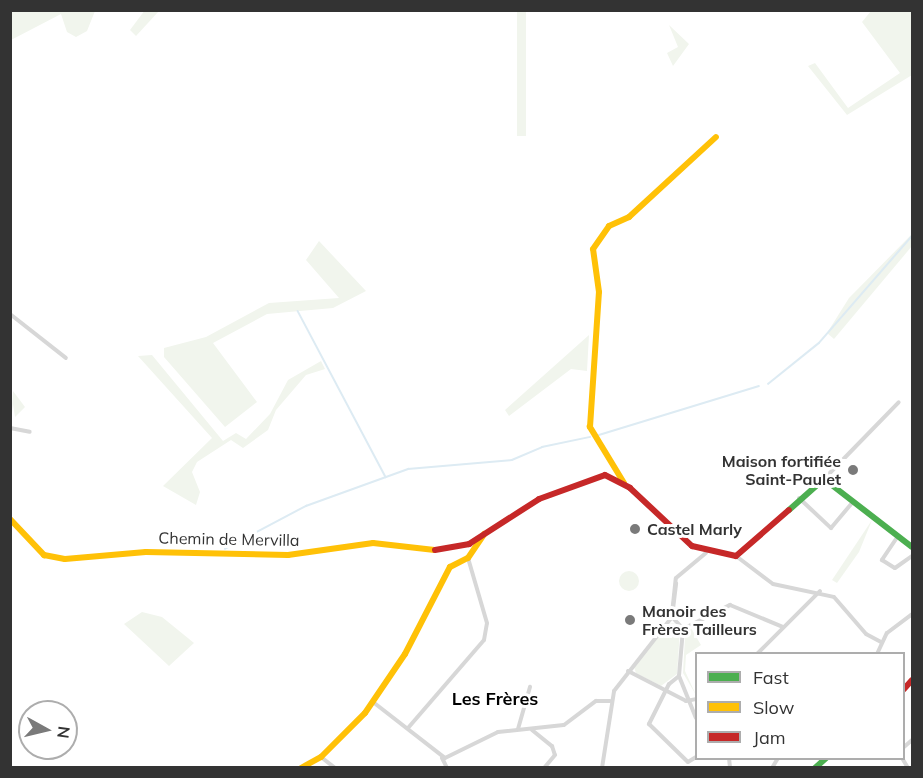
<!DOCTYPE html>
<html>
<head>
<meta charset="utf-8">
<style>
	body { margin:0 }
	#map { position:relative; width:923px; height:778px; overflow:hidden; background:#fff; font-family:Mulish,sans-serif }
	div>[style] { position:absolute }
	[style*='--x'] { left:calc(var(--x)*1px); top:calc(var(--y)*1px); width:calc(var(--w)*1px); rotate:calc(var(--a)*1deg) }
	.green>* { inset:0; background:#f1f5ed; transform-origin:0 0 }
	.round { border-radius:50% }
	.stream>* { height:1.5px; margin:-0.75px; padding:0 0.75px; transform-origin:0.75px; border-radius:0.75px; background:#ddebf3 }
	.street>* { height:4px; margin:-2px; padding:0 2px; transform-origin:2px; border-radius:2px; background:#d7d7d7 }
	.fast>* { height:6px; margin:-3px; padding:0 3px; transform-origin:3px; border-radius:3px; background:#4caf50 }
	.slow>* { height:6px; margin:-3px; padding:0 3px; transform-origin:3px; border-radius:3px; background:#ffc107 }
	.jam>* { height:6px; margin:-3px; padding:0 3px; transform-origin:3px; border-radius:3px; background:#c62828 }
	.dots>* { width:16px; height:16px; translate:-50% -50%; box-sizing:border-box; border:3px solid #fff; border-radius:50% }
	span { translate:-50% -50%; white-space:nowrap; text-align:center; line-height:1.15; -webkit-text-stroke:6px #fff; paint-order:stroke }
	.poi-label { font-size:16px; color:#333; font-weight:700 }
	.right { translate:-100% -50%; text-align:right }
	.left { translate:0 -50%; text-align:left }
	.street-label { font-size:16px; color:#333 }
	.neighbourhood-label { font-size:18px; color:#000; font-weight:700 }
	.frame { position:absolute; inset:0; border:12px solid #333; pointer-events:none }
	.legend { position:absolute; left:695px; top:652px; width:210px; height:108px; box-sizing:border-box; background:#fff; border:2px solid #adadad; margin:0; padding:8px 10px; list-style:none; font-size:18px; color:#333 }
	.legend li { display:flex; align-items:center; gap:12px; height:30px }
	.legend b { width:30px; border:2px solid #adadad }
	.north { position:absolute; left:18px; top:700px; width:60px; height:60px; box-sizing:border-box; background:#fff; border:2px solid #adadad; border-radius:50%; rotate:98deg; font-size:16px; font-weight:700; line-height:24px; text-align:center; color:#333 }
	.north::after { content:''; display:block; margin:auto; width:21px; height:27px; background:#7a7a7a; clip-path:polygon(50% 0,100% 100%,50% 72%,0 100%) }
</style>
</head>
<body>
<div id="map">
	<div class="green">
		<i style="clip-path:polygon(11px 10px,95px 10px,95px 11px,87px 31px,76px 37px,67px 32px,61px 14px,11px 40px)"></i>
		<i style="clip-path:polygon(145px 10px,159px 11px,136px 36px,130px 30px)"></i>
		<i style="left:517px;top:11px;width:9px;height:125px"></i>
		<i style="clip-path:polygon(871px 11px,912px 11px,912px 75px,847px 115px,808px 66px,815px 63px,848px 108px,900px 73px,862px 22px)"></i>
		<i style="clip-path:polygon(669px 25px,689px 44px,673px 66px,667px 53px,678px 47px)"></i>
		<i style="clip-path:polygon(912px 234px,912px 246px,834px 339px,827px 333px,849px 298px)"></i>
		<i style="clip-path:polygon(319px 241px,366px 291px,333px 308px,267px 314px,213px 343px,257px 402px,225px 427px,164px 357px,164px 348px,206px 337px,269px 303px,339px 298px,306px 260px)"></i>
		<i style="clip-path:polygon(589px 335px,587px 371px,571px 369px,509px 416px,505px 410px)"></i>
		<i style="clip-path:polygon(152px 355px,223px 441px,236px 433px,246px 439px,270px 414px,288px 380px,321px 361px,325px 369px,306px 375px,276px 410px,268px 430px,243px 448px,231px 440px,197px 462px,192px 472px,200px 492px,196px 505px,163px 486px,212px 438px,138px 356px)"></i>
		<i style="clip-path:polygon(13px 391px,25px 407px,15px 417px,13px 404px,11px 422px)"></i>
		<i style="clip-path:polygon(872px 520px,859px 552px,837px 583px,832px 580px)"></i>
		<i class="round" style="left:619px;top:571px;width:20px;height:20px"></i>
		<i style="clip-path:polygon(142px 612px,162px 617px,194px 643px,169px 666px,124px 624px)"></i>
		<i style="clip-path:polygon(675px 623px,680px 630px,677px 674px,661px 686px,636px 673px,634px 667px,668px 624px)"></i>
		<i style="clip-path:polygon(691px 628px,701px 645px,686px 655px,685px 671px,696px 695px,683px 673px,685px 636px)"></i>
	</div>
	<div class="stream">
		<i style="--x:298;--y:311;--w:188;--a:62.1"></i>
		<i style="--x:768;--y:384;--w:65;--a:-38.8"></i>
		<i style="--x:819;--y:343;--w:142;--a:-49"></i>
		<i style="--x:599;--y:435;--w:167;--a:-17"></i>
		<i style="--x:225;--y:549;--w:92;--a:-28"></i>
		<i style="--x:306;--y:506;--w:109;--a:-19.9"></i>
		<i style="--x:408;--y:469;--w:104;--a:-4.9"></i>
		<i style="--x:512;--y:460;--w:33;--a:-23"></i>
		<i style="--x:542;--y:447;--w:49;--a:-11.8"></i>
	</div>
	<div class="street">
		<i style="--x:10;--y:314;--w:71;--a:38.2"></i>
		<i style="--x:10;--y:428;--w:20;--a:11"></i>
		<i style="--x:824;--y:479;--w:107;--a:-45.8"></i>
		<i style="--x:799;--y:498;--w:44;--a:43.2"></i>
		<i style="--x:831;--y:528;--w:34;--a:-50"></i>
		<i style="--x:898;--y:536;--w:29;--a:124"></i>
		<i style="--x:882;--y:560;--w:15;--a:32"></i>
		<i style="--x:895;--y:568;--w:21;--a:-35"></i>
		<i style="--x:736;--y:556;--w:46;--a:37.1"></i>
		<i style="--x:773;--y:584;--w:62;--a:12"></i>
		<i style="--x:834;--y:597;--w:49;--a:49.1"></i>
		<i style="--x:866;--y:634;--w:17;--a:28"></i>
		<i style="--x:672;--y:614;--w:36;--a:-84"></i>
		<i style="--x:676;--y:578;--w:39;--a:-40"></i>
		<i style="--x:672;--y:617;--w:16;--a:47"></i>
		<i style="--x:683;--y:629;--w:53;--a:-27.1"></i>
		<i style="--x:730;--y:605;--w:57;--a:22.5"></i>
		<i style="--x:683;--y:629;--w:47;--a:94.9"></i>
		<i style="--x:679;--y:676;--w:45;--a:68"></i>
		<i style="--x:757;--y:654;--w:89;--a:-45"></i>
		<i style="--x:877;--y:654;--w:23;--a:-65"></i>
		<i style="--x:887;--y:633;--w:31;--a:-37"></i>
		<i style="--x:628;--y:671;--w:65;--a:27.3"></i>
		<i style="--x:686;--y:701;--w:10;--a:-11"></i>
		<i style="--x:679;--y:676;--w:13;--a:141"></i>
		<i style="--x:669;--y:684;--w:45;--a:116.6"></i>
		<i style="--x:649;--y:724;--w:54;--a:44.3"></i>
		<i style="--x:688;--y:762;--w:9;--a:-32"></i>
		<i style="--x:373;--y:702;--w:91;--a:37.9"></i>
		<i style="--x:445;--y:758;--w:59;--a:-26.1"></i>
		<i style="--x:498;--y:732;--w:66;--a:-6.1"></i>
		<i style="--x:564;--y:725;--w:40;--a:-37"></i>
		<i style="--x:596;--y:701;--w:14;--a:0"></i>
		<i style="--x:408;--y:728;--w:116;--a:-49.2"></i>
		<i style="--x:484;--y:640;--w:17;--a:-80"></i>
		<i style="--x:487;--y:623;--w:68;--a:-106.3"></i>
		<i style="--x:518;--y:729;--w:44;--a:-74.1"></i>
		<i style="--x:532;--y:730;--w:26;--a:39"></i>
		<i style="--x:552;--y:746;--w:9;--a:72"></i>
		<i style="--x:555;--y:755;--w:17;--a:130"></i>
		<i style="--x:904;--y:747;--w:11;--a:-41"></i>
		<i style="--x:321;--y:757;--w:18;--a:38"></i>
		<i style="--x:442;--y:758;--w:11;--a:63"></i>
		<i style="--x:729;--y:758;--w:10;--a:84"></i>
		<i style="--x:902;--y:758;--w:12;--a:59"></i>
		<i style="--x:602;--y:768;--w:78;--a:-81.1"></i>
		<i style="--x:614;--y:691;--w:94;--a:-51.9"></i>
		<i style="--x:672;--y:617;--w:34;--a:-83"></i>
		<i style="--x:772;--y:768;--w:12;--a:-59"></i>
	</div>
	<div class="fast">
		<i style="--x:789;--y:510;--w:47;--a:-41.5"></i>
		<i style="--x:824;--y:479;--w:111;--a:37.7"></i>
		<i style="--x:815;--y:768;--w:15;--a:-42"></i>
	</div>
	<div class="slow">
		<i style="--x:624;--y:483;--w:66;--a:-121.3"></i>
		<i style="--x:590;--y:427;--w:135;--a:-86.2"></i>
		<i style="--x:599;--y:292;--w:43;--a:-97.9"></i>
		<i style="--x:593;--y:249;--w:28;--a:-55"></i>
		<i style="--x:609;--y:226;--w:22;--a:-24"></i>
		<i style="--x:629;--y:217;--w:118;--a:-42.6"></i>
		<i style="--x:10;--y:519;--w:50;--a:46.6"></i>
		<i style="--x:44;--y:555;--w:21;--a:11"></i>
		<i style="--x:65;--y:559;--w:81;--a:-4.9"></i>
		<i style="--x:146;--y:552;--w:142;--a:1.2"></i>
		<i style="--x:288;--y:555;--w:86;--a:-8"></i>
		<i style="--x:373;--y:543;--w:62;--a:6.4"></i>
		<i style="--x:301;--y:768;--w:23;--a:-29"></i>
		<i style="--x:321;--y:757;--w:62;--a:-45"></i>
		<i style="--x:365;--y:713;--w:71;--a:-55.9"></i>
		<i style="--x:405;--y:654;--w:98;--a:-62.7"></i>
		<i style="--x:450;--y:567;--w:20;--a:-27"></i>
		<i style="--x:468;--y:558;--w:29;--a:-56"></i>
	</div>
	<div class="jam">
		<i style="--x:435;--y:550;--w:35;--a:-10"></i>
		<i style="--x:469;--y:544;--w:83;--a:-32.7"></i>
		<i style="--x:539;--y:499;--w:70;--a:-20"></i>
		<i style="--x:605;--y:475;--w:28;--a:27"></i>
		<i style="--x:630;--y:488;--w:85;--a:43.1"></i>
		<i style="--x:692;--y:546;--w:45;--a:12.8"></i>
		<i style="--x:736;--y:556;--w:70;--a:-41"></i>
		<i style="--x:904;--y:689;--w:12;--a:-48"></i>
	</div>
	<div class="dots">
		<i style="left:853px;top:470px;background:#7a7a7a"></i>
		<i style="left:635px;top:529px;background:#7a7a7a"></i>
		<i style="left:630px;top:620px;background:#7a7a7a"></i>
	</div>
	<div class="poi-label">
		<span class="right" style="left:841px;top:470px">Maison fortifiée<br>Saint-Paulet</span>
		<span class="left" style="left:647px;top:529px">Castel Marly</span>
		<span class="left" style="left:642px;top:620px">Manoir des<br>Frères Tailleurs</span>
	</div>
	<div class="street-label">
		<span style="left:229px;top:539px;rotate:1deg">Chemin de Mervilla</span>
	</div>
	<div class="neighbourhood-label">
		<span style="left:495px;top:699px">Les Frères</span>
	</div>
	<div class="frame"></div>
	<ul class="legend">
	<li><b style="height:8px;background:#4caf50"></b>Fast</li>
	<li><b style="height:8px;background:#ffc107"></b>Slow</li>
	<li><b style="height:8px;background:#c62828"></b>Jam</li>
	</ul>
	<div class="north">N</div>
</div>
</body>
</html>
